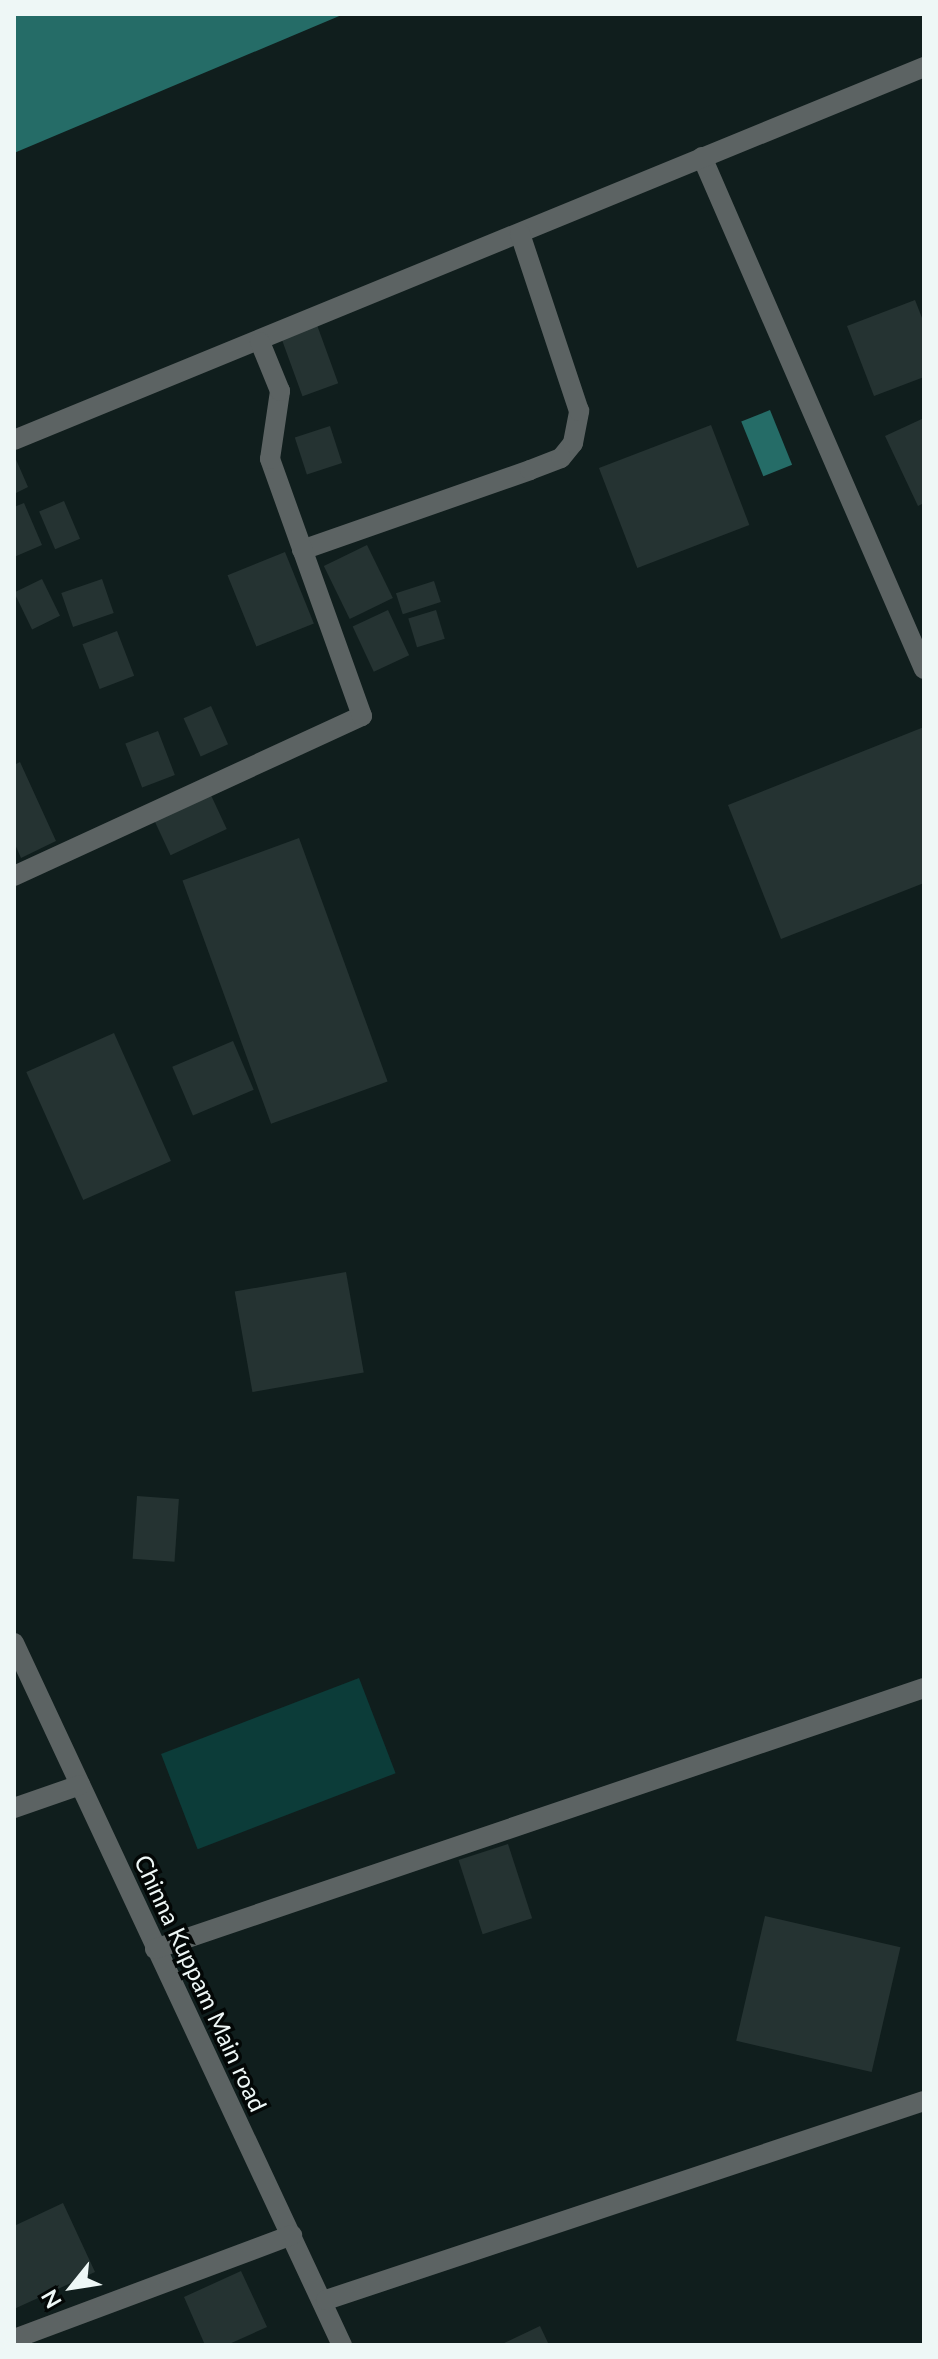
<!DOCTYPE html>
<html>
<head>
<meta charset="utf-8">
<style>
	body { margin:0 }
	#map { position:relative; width:938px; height:2359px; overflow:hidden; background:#101e1d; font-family:Lato,sans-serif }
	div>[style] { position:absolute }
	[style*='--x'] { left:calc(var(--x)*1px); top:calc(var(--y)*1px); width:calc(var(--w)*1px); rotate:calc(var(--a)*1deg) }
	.green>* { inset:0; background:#0c3c39; transform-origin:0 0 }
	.water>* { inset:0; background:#256c67; transform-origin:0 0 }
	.building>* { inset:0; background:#253332; transform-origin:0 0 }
	.minor>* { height:20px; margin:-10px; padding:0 10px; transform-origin:10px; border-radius:10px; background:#5c6363 }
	span { translate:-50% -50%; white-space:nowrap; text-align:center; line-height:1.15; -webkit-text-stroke:7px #030706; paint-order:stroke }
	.street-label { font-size:24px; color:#eef7f6 }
	.frame { position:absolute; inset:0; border:16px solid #eef7f6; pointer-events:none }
	.north { position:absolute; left:32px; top:2247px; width:80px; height:80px; -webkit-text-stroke:6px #030706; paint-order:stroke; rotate:240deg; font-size:22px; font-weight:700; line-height:32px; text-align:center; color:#eef7f6 }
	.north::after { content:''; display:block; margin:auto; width:28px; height:36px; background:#eef7f6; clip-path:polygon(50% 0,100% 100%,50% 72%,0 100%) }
</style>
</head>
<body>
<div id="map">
	<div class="green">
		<i style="left:359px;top:1678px;width:102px;height:212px;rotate:69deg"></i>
	</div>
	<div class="water">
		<i style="clip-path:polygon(14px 14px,344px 14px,14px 153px)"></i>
		<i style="left:770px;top:410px;width:59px;height:31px;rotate:68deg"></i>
	</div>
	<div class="building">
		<i style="clip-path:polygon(915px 300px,924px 323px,924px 377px,874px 396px,847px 326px)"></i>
		<i style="left:317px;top:325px;width:62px;height:38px;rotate:70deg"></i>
		<i style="clip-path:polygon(924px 418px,924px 503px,918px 506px,885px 436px)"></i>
		<i style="left:711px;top:425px;width:107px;height:120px;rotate:69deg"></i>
		<i style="left:330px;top:426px;width:39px;height:37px;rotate:72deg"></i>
		<i style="clip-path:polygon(14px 455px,28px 487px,14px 494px)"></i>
		<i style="left:64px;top:501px;width:41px;height:27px;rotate:67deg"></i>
		<i style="clip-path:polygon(24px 503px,42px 545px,14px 557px,14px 507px)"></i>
		<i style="left:367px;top:545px;width:59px;height:48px;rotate:64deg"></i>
		<i style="left:285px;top:552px;width:77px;height:62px;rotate:68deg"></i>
		<i style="left:42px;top:579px;width:41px;height:31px;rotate:64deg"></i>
		<i style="left:102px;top:579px;width:36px;height:43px;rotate:71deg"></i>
		<i style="left:434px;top:581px;width:22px;height:40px;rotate:72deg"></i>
		<i style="left:388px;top:610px;width:50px;height:39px;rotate:65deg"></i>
		<i style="left:436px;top:610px;width:30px;height:29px;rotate:73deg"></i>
		<i style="left:117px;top:631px;width:48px;height:37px;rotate:69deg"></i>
		<i style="left:211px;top:706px;width:42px;height:30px;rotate:66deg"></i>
		<i style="clip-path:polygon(924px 727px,924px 883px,781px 939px,728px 805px)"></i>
		<i style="left:158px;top:731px;width:47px;height:35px;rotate:69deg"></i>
		<i style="clip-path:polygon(20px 762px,56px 841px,21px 858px,14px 842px,14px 765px)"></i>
		<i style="left:209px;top:791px;width:42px;height:62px;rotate:65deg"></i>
		<i style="left:299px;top:838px;width:259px;height:124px;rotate:70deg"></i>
		<i style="left:114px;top:1033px;width:140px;height:96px;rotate:66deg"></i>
		<i style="left:233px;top:1041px;width:53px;height:66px;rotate:67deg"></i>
		<i style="left:346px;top:1272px;width:102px;height:113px;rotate:80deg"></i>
		<i style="left:137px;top:1496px;width:42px;height:63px;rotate:4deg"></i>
		<i style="left:508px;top:1844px;width:78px;height:52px;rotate:72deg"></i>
		<i style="left:765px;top:1916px;width:139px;height:128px;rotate:13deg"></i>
		<i style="clip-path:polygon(63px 2203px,95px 2272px,14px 2309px,14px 2226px)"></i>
		<i style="clip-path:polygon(241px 2271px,267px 2327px,227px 2345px,205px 2345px,184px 2297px)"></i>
		<i style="clip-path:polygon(540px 2326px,549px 2345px,500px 2345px)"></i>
	</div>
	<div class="minor">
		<i style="--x:702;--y:157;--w:558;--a:66.56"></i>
		<i style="--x:14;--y:440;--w:983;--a:-22.29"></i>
		<i style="--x:302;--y:550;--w:242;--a:-19.3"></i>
		<i style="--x:530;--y:470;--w:33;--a:-21"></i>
		<i style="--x:561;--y:458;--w:19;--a:-51"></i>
		<i style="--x:573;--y:443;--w:33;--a:-79"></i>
		<i style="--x:579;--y:411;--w:187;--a:-108.4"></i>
		<i style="--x:14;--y:876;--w:383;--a:-24.7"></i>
		<i style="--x:362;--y:716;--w:273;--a:-109.7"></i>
		<i style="--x:270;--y:459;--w:69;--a:-81.6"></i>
		<i style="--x:280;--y:391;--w:53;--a:-112.2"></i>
		<i style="--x:14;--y:1643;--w:775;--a:64.96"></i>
		<i style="--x:14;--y:1808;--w:70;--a:-19.2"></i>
		<i style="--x:155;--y:1949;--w:812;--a:-18.75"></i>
		<i style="--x:326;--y:2300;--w:630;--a:-18.41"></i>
		<i style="--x:14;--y:2339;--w:297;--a:-20.5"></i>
	</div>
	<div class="street-label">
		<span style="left:201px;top:1983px;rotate:65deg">Chinna Kuppam Main road</span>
	</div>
	<div class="frame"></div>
	<div class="north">N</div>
</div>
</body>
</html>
